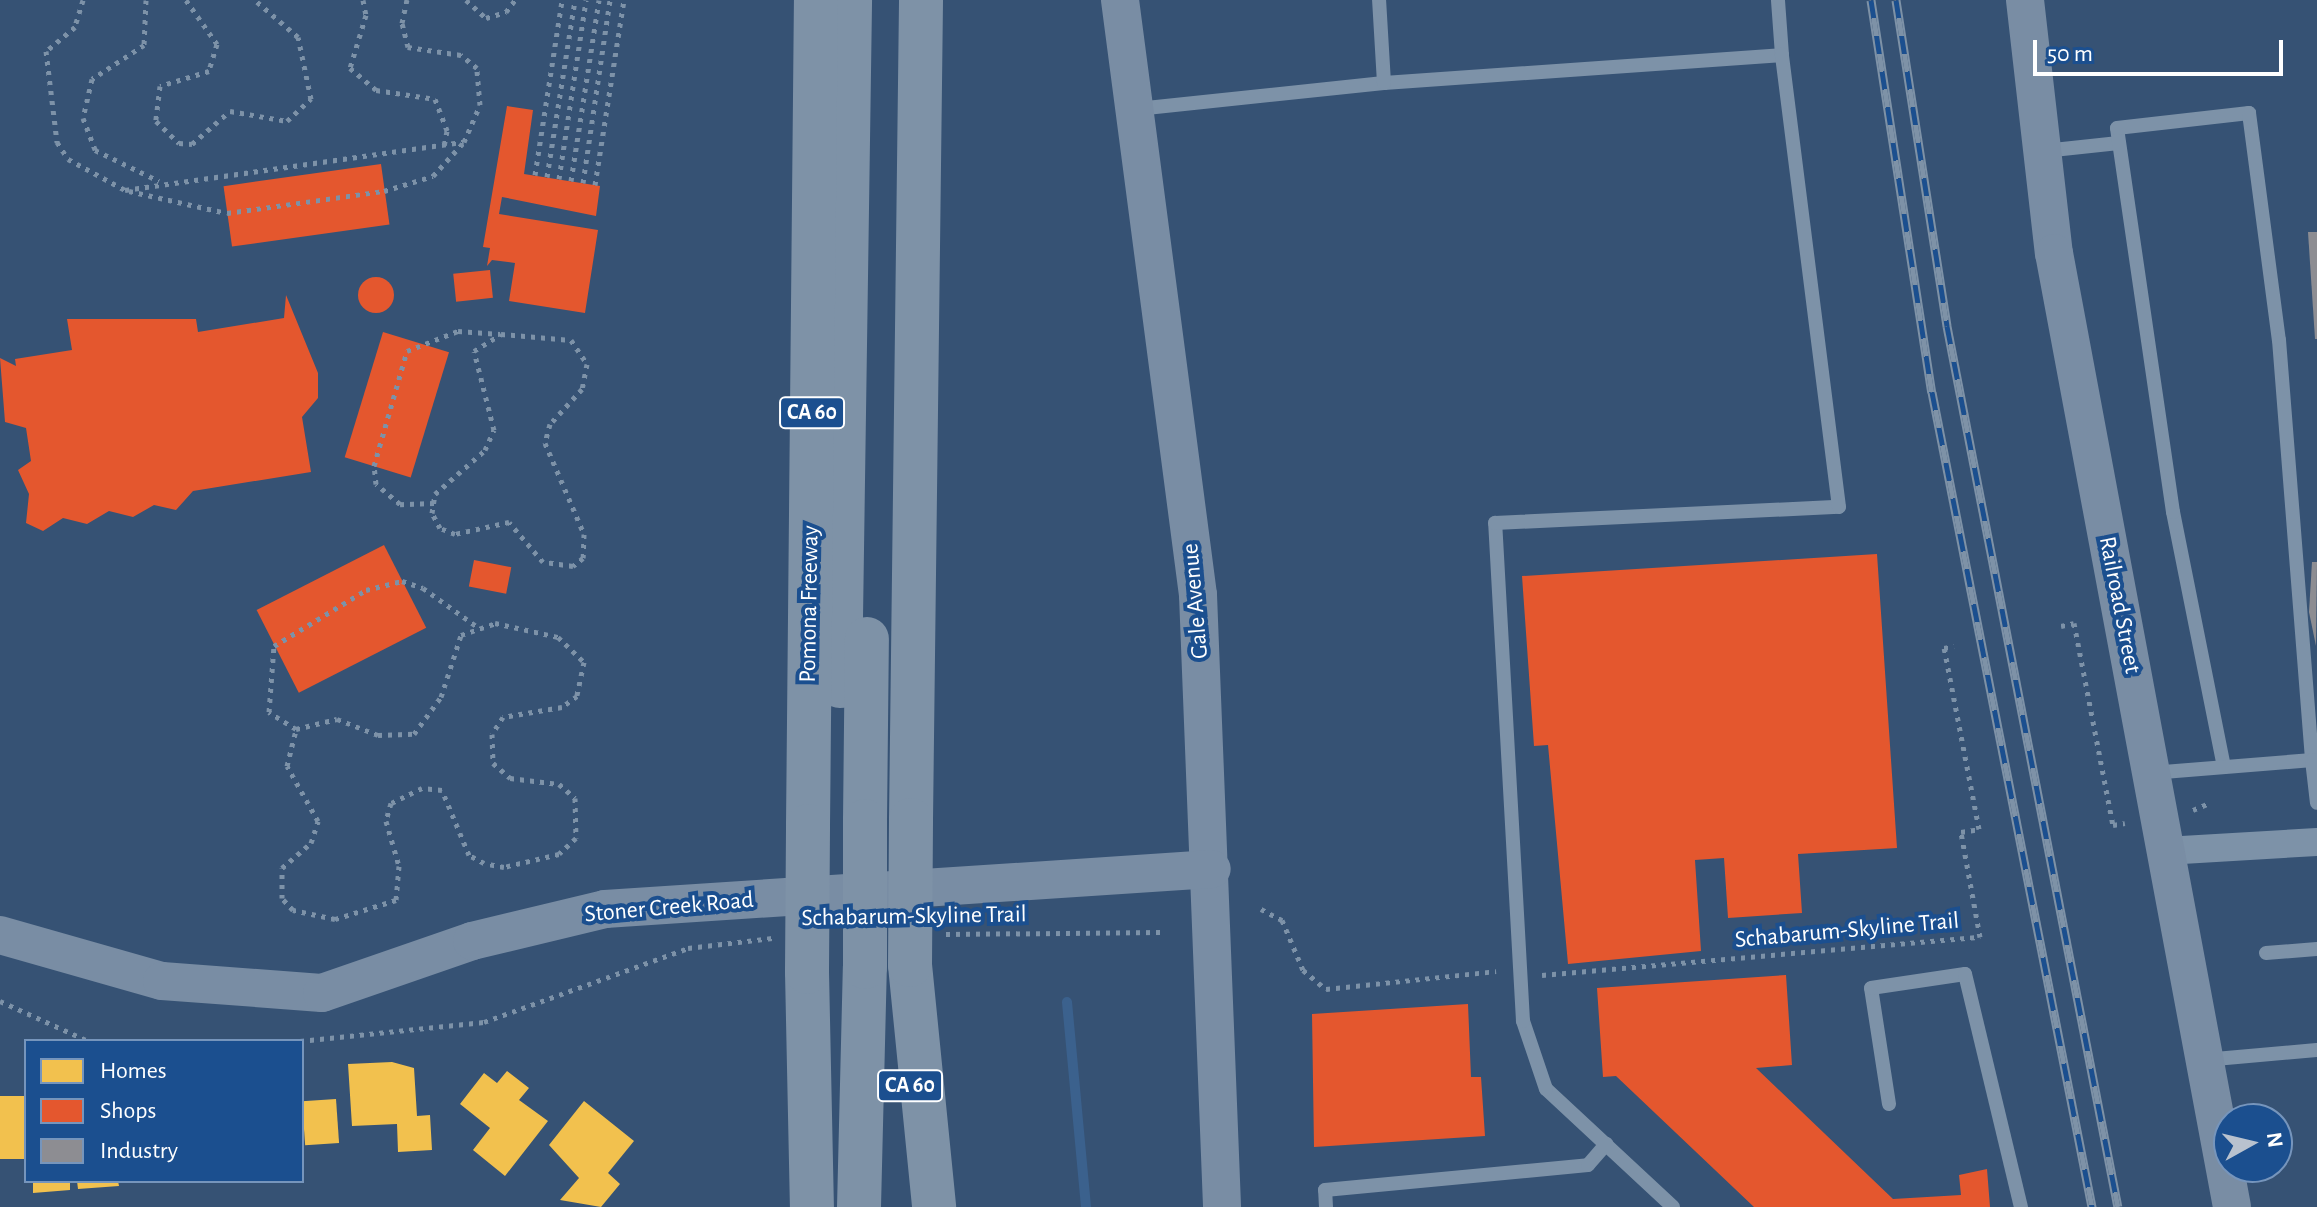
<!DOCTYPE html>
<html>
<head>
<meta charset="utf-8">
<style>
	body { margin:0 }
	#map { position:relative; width:2317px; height:1207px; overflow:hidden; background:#365274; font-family:"Alegreya Sans",sans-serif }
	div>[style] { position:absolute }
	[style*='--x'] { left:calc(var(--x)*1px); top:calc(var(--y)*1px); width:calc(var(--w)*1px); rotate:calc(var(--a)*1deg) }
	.homes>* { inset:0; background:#f2c14e; transform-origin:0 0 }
	.shops>* { inset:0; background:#e4572e; transform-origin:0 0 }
	.round { border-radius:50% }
	.industry>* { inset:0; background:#8d8d92 }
	.stream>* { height:10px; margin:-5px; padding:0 5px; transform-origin:5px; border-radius:5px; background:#3b618d }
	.path>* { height:5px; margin-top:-2.5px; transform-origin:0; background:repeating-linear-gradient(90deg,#7d92a8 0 4px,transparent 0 10px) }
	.lane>* { height:14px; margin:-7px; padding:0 7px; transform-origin:7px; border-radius:7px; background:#7d92a8 }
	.street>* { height:28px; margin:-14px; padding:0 14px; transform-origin:14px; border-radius:14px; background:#7d92a8 }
	.secondary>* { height:38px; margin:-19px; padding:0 19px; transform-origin:19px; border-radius:19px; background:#798da4 }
	.highway>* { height:44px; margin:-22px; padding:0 22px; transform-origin:22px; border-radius:22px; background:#7e92a7 }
	.rail>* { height:9px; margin-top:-4.5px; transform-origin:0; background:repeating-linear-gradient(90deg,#1b4f8f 0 18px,#7e92a7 0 36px); box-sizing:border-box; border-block:2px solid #7e92a7 }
	.highway-bridge>* { height:44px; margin:-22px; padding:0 22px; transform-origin:22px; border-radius:22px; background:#7e92a7 }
	span { translate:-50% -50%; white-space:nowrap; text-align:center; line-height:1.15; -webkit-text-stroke:8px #1b4f8f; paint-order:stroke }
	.shield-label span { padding:2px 6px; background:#1b4f8f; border:2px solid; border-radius:6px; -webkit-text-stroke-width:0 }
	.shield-label { font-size:22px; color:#fff; font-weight:700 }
	.street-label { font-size:24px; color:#fff }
	.legend { position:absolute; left:24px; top:1039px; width:280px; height:144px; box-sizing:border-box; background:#1b4f8f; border:2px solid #7695bc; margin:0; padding:10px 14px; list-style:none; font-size:24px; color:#fff }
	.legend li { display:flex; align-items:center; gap:16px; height:40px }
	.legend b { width:40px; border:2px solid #7695bc }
	.north { position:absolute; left:2213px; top:1103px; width:80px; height:80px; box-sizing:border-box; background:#1b4f8f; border:2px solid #7695bc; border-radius:50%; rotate:82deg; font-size:22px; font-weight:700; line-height:32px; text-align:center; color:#fff }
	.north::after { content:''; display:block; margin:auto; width:28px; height:36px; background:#b9c2ce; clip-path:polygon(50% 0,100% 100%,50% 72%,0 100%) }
	.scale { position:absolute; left:2033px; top:40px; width:250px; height:36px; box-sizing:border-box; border:4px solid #fff; border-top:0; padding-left:10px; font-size:24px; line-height:28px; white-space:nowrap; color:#fff; -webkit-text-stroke:6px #1b4f8f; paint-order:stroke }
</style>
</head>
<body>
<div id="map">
	<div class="homes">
		<i style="clip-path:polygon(392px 1062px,414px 1068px,417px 1116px,430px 1115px,432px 1150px,398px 1152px,397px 1124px,352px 1126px,348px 1064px)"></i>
		<i style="clip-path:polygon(507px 1071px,529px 1088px,519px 1100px,548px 1121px,505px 1176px,473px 1150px,490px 1128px,460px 1104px,484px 1073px,497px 1083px)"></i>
		<i style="left:26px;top:1096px;width:63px;height:26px;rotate:90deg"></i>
		<i style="left:336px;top:1099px;width:44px;height:34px;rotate:86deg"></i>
		<i style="clip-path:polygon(584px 1101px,634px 1141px,608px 1173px,620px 1184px,601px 1207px,560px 1200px,579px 1178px,549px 1145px)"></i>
		<i style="clip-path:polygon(33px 1181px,70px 1181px,70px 1190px,33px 1193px)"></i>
		<i style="clip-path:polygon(77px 1181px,118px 1181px,119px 1186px,78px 1189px)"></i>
	</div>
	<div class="shops">
		<i style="clip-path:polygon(507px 106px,533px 110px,524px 174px,600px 186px,596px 216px,502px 197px,499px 214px,598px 230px,585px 313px,509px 301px,515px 263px,492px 260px,487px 266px,490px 248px,483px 247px)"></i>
		<i style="left:381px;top:164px;width:61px;height:159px;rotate:82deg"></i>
		<i style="left:490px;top:270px;width:28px;height:37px;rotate:84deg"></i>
		<i class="round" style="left:358px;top:277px;width:36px;height:36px"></i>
		<i style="clip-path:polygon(286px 295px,318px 373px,318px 398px,302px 417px,311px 472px,193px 491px,176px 510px,154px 505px,133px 517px,109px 511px,87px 524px,63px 518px,43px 531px,26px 523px,29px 494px,18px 470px,31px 461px,26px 428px,5px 422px,0 358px,16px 366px,15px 359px,72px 350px,67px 319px,196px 319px,198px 332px,284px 318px)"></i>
		<i style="left:383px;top:332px;width:69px;height:131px;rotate:17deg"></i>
		<i style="left:384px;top:545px;width:93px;height:143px;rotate:63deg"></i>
		<i style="clip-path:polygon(1877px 554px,1897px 848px,1798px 854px,1802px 913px,1728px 918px,1724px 858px,1695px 860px,1701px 951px,1568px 964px,1548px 745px,1534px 746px,1522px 576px)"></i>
		<i style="left:474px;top:560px;width:38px;height:27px;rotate:11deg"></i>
		<i style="clip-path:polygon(1786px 975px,1792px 1065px,1756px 1068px,1893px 1199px,1961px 1195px,1959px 1175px,1987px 1169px,1990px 1207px,1754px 1207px,1616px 1076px,1603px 1077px,1597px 988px)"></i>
		<i style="clip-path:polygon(1468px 1004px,1471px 1077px,1481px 1077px,1485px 1136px,1314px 1147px,1312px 1014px)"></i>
	</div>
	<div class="industry">
		<i style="clip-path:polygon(2308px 232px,2317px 232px,2317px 339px,2315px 339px)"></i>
		<i style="clip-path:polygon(2312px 562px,2317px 562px,2316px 646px,2309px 612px)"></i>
	</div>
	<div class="stream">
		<i style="--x:1067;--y:1002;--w:206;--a:84.7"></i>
	</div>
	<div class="path">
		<i style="--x:83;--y:0;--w:28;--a:107"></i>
		<i style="--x:75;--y:27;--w:38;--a:140"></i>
		<i style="--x:46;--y:51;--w:92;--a:83.1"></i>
		<i style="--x:57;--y:142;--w:20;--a:57"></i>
		<i style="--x:68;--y:159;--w:65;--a:28.5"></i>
		<i style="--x:125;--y:190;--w:342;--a:-8.1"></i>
		<i style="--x:464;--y:142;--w:40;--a:-66.6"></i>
		<i style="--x:480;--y:105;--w:37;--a:-95"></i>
		<i style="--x:477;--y:68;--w:21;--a:-141"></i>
		<i style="--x:461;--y:55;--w:54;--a:-171.4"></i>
		<i style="--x:408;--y:47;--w:25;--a:-104"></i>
		<i style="--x:402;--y:23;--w:24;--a:-78"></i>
		<i style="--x:146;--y:0;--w:45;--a:92.5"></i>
		<i style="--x:144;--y:45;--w:62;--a:146.8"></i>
		<i style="--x:92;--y:79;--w:40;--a:103"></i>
		<i style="--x:83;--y:118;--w:34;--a:69"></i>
		<i style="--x:95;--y:150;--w:71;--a:25.8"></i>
		<i style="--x:186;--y:0;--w:54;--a:54.8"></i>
		<i style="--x:217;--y:44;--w:28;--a:107"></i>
		<i style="--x:209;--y:71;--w:51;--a:163"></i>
		<i style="--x:160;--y:86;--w:35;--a:97"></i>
		<i style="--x:156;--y:121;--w:32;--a:44"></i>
		<i style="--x:179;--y:143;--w:13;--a:4"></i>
		<i style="--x:192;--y:144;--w:50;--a:-41"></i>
		<i style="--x:230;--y:111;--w:58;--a:10"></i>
		<i style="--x:287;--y:121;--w:33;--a:-43"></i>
		<i style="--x:311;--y:99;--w:63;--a:-101.8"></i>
		<i style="--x:298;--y:37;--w:57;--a:-139.3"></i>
		<i style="--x:363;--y:0;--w:15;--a:79"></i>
		<i style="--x:366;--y:15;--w:55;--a:106.8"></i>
		<i style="--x:350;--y:68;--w:34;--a:40"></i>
		<i style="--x:376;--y:90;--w:60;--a:8.7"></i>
		<i style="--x:435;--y:99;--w:34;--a:69"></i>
		<i style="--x:447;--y:131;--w:16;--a:101"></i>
		<i style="--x:466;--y:0;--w:27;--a:42"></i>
		<i style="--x:486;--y:18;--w:21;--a:-17"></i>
		<i style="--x:506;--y:12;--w:15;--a:-53"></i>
		<i style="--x:535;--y:175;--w:177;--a:-81.2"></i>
		<i style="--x:547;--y:177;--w:179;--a:-81"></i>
		<i style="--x:559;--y:179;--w:181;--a:-81.4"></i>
		<i style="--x:571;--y:181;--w:183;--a:-81.2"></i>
		<i style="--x:583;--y:183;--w:185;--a:-81.6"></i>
		<i style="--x:595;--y:185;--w:187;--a:-81.1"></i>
		<i style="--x:129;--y:191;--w:100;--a:12.7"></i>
		<i style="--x:227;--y:213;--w:159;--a:-8"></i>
		<i style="--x:384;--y:191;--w:51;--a:-17"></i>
		<i style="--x:433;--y:176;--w:45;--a:-47.7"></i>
		<i style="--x:501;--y:334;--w:70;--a:4.9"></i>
		<i style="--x:571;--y:340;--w:29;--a:56"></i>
		<i style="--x:587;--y:364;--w:25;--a:101"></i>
		<i style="--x:582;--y:389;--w:47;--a:132.4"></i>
		<i style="--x:550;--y:424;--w:20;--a:105"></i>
		<i style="--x:545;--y:443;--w:99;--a:66.8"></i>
		<i style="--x:584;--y:534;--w:24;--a:92"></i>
		<i style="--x:583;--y:558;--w:13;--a:141"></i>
		<i style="--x:573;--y:566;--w:30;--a:-172"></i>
		<i style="--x:543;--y:562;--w:52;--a:-130.4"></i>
		<i style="--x:509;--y:522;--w:55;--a:167.5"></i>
		<i style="--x:455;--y:534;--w:16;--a:-158"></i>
		<i style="--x:440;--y:528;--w:17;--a:-118"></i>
		<i style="--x:432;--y:513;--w:19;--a:-81"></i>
		<i style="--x:435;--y:494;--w:67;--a:-41.3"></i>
		<i style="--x:485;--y:450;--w:22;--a:-66"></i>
		<i style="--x:494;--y:430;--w:81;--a:-104.2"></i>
		<i style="--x:474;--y:351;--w:32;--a:-32"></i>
		<i style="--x:434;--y:503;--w:34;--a:178"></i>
		<i style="--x:400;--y:504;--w:31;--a:-140"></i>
		<i style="--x:376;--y:484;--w:18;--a:-96"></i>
		<i style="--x:374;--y:466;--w:120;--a:-74"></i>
		<i style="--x:407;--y:351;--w:55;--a:-21.4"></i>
		<i style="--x:458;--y:331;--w:42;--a:4.1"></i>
		<i style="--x:495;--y:623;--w:65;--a:12.5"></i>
		<i style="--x:558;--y:637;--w:36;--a:44"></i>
		<i style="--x:584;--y:662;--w:35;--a:102"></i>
		<i style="--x:577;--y:696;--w:19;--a:144"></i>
		<i style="--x:562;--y:707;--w:60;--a:170.4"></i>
		<i style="--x:503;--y:717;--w:20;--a:123"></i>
		<i style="--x:492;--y:734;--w:29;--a:88"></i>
		<i style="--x:493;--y:763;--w:23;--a:41"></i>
		<i style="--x:510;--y:778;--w:49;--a:7"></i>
		<i style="--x:559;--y:784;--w:21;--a:41"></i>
		<i style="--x:575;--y:798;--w:40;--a:88.6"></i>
		<i style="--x:576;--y:838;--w:23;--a:137"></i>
		<i style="--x:559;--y:854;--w:57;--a:166.7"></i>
		<i style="--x:504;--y:867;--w:20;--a:-169"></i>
		<i style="--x:484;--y:863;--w:17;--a:-152"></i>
		<i style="--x:469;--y:855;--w:70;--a:-112.6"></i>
		<i style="--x:442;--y:790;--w:20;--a:-174"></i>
		<i style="--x:422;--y:788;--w:34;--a:154"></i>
		<i style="--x:391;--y:803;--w:19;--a:106"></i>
		<i style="--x:386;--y:821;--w:47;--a:73.9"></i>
		<i style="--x:399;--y:866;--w:34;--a:95"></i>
		<i style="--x:396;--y:900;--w:64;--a:162.7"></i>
		<i style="--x:335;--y:919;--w:43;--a:-167.9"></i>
		<i style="--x:293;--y:910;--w:16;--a:-133"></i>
		<i style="--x:282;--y:898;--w:30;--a:-90"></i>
		<i style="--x:282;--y:868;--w:38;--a:-41"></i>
		<i style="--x:311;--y:843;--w:23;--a:-72"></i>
		<i style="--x:318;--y:821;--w:63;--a:-119.4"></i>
		<i style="--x:287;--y:766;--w:38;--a:-76"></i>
		<i style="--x:296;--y:729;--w:42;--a:-13.7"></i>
		<i style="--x:337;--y:719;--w:44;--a:21.3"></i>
		<i style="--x:378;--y:735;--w:36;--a:-2"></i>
		<i style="--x:414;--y:734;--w:46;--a:-53.9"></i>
		<i style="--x:441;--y:697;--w:65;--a:-72.1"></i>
		<i style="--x:461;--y:635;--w:36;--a:-19"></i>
		<i style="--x:2061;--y:626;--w:13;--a:-13"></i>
		<i style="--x:2074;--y:623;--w:206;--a:79.1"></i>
		<i style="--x:2113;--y:825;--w:12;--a:-9"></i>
		<i style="--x:296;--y:729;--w:32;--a:-148"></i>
		<i style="--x:269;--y:712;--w:66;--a:-85.7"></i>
		<i style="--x:274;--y:646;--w:108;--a:-31.3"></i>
		<i style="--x:366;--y:590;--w:37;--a:-14"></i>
		<i style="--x:402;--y:581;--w:22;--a:18"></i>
		<i style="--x:423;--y:588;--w:65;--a:35.6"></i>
		<i style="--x:2193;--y:810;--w:15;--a:-23"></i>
		<i style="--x:1261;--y:909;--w:24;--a:28"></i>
		<i style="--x:1282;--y:920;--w:54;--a:67.2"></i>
		<i style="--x:1303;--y:970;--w:30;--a:40"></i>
		<i style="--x:1326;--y:989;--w:171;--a:-6"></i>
		<i style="--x:946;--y:934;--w:215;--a:-0.5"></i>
		<i style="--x:1542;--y:975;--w:440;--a:-5"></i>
		<i style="--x:1980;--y:937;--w:107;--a:-100.3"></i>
		<i style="--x:1961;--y:832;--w:18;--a:-9"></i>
		<i style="--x:1979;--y:829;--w:184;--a:-100.9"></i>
		<i style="--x:1944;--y:648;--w:10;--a:-11"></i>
		<i style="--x:0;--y:1001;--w:97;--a:24.4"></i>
		<i style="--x:300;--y:1041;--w:185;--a:-5.9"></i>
		<i style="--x:484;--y:1022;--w:217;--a:-19.9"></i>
		<i style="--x:688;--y:948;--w:85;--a:-6.8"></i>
	</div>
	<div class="lane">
		<i style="--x:1384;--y:83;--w:399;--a:-4"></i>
		<i style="--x:1782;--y:55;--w:55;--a:-94.2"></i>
		<i style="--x:1137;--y:109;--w:248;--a:-6"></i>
		<i style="--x:1384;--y:83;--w:83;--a:-93.4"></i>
		<i style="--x:2044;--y:151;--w:75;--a:-6.1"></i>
		<i style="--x:2224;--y:767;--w:260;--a:-101.3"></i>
		<i style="--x:2173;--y:512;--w:388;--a:-98.3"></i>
		<i style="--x:2117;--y:128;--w:133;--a:-6.5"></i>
		<i style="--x:2249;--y:113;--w:229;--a:82.5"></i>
		<i style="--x:2279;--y:340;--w:421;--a:85.5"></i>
		<i style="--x:2151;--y:773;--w:162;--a:-4.6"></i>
		<i style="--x:2312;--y:760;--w:43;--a:83.4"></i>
		<i style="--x:2266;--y:953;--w:51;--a:-4.5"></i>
		<i style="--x:2204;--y:1060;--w:113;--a:-5.1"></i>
		<i style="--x:1889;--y:1104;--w:117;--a:-98.8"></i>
		<i style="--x:1871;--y:988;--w:95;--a:-8.5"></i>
		<i style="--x:1965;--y:974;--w:240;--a:76.5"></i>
		<i style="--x:1326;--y:1207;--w:17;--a:-93"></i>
		<i style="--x:1325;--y:1190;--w:264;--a:-5.4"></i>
		<i style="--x:1588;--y:1165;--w:28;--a:-49"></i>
		<i style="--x:1673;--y:1207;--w:173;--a:-137.1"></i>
		<i style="--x:1546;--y:1089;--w:72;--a:-108.7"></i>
		<i style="--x:1523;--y:1021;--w:499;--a:-93.2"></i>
		<i style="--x:1495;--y:523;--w:344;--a:-2.7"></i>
		<i style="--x:1839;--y:507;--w:456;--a:-97.2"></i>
	</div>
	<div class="street">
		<i style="--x:2165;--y:851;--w:152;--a:-3.4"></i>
	</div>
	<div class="secondary">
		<i style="--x:1120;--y:0;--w:600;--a:82.53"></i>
		<i style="--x:1198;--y:595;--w:612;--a:87.75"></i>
		<i style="--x:2025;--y:0;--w:255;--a:83.5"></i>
		<i style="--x:2054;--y:253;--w:970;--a:79.43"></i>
		<i style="--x:0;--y:935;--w:168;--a:15.9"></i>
		<i style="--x:162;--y:981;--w:160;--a:4.3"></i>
		<i style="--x:322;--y:993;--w:159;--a:-19.1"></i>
		<i style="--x:472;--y:941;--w:137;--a:-13.5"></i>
		<i style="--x:605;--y:909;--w:608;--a:-3.77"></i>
	</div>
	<div class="highway">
		<i style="--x:840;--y:686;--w:686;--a:-89.16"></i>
		<i style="--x:911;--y:820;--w:820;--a:-89.3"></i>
		<i style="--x:865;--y:821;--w:182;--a:-89.4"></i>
		<i style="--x:808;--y:826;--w:826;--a:-89.45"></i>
		<i style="--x:910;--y:965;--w:243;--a:84.3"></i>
		<i style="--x:807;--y:972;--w:235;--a:88.8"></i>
		<i style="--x:859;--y:1207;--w:240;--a:-88.6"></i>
	</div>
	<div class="rail">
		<i style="--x:1871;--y:0;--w:397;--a:81.2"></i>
		<i style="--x:1932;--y:392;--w:831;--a:78.89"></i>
		<i style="--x:1896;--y:0;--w:330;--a:81.1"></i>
		<i style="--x:1947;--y:326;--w:897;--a:79.02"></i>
	</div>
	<div class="highway-bridge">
		<i style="--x:910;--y:965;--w:145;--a:-89.6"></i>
		<i style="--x:865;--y:967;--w:146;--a:-90"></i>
		<i style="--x:807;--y:972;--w:146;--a:-89.6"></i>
	</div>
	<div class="shield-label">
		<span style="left:812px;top:413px">CA 60</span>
		<span style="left:910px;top:1086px">CA 60</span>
	</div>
	<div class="street-label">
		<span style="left:1196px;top:601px;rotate:-95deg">Gale Avenue</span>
		<span style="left:810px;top:604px;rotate:-89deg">Pomona Freeway</span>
		<span style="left:2119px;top:605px;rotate:79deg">Railroad Street</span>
		<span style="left:669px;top:908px;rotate:-5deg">Stoner Creek Road</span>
		<span style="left:914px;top:917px;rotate:-1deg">Schabarum-Skyline Trail</span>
		<span style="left:1847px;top:931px;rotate:-5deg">Schabarum-Skyline Trail</span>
	</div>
	<ul class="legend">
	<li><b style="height:22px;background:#f2c14e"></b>Homes</li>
	<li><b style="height:22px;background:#e4572e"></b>Shops</li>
	<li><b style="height:22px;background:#8d8d92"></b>Industry</li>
	</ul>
	<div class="north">N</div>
	<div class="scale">50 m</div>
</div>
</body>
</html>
